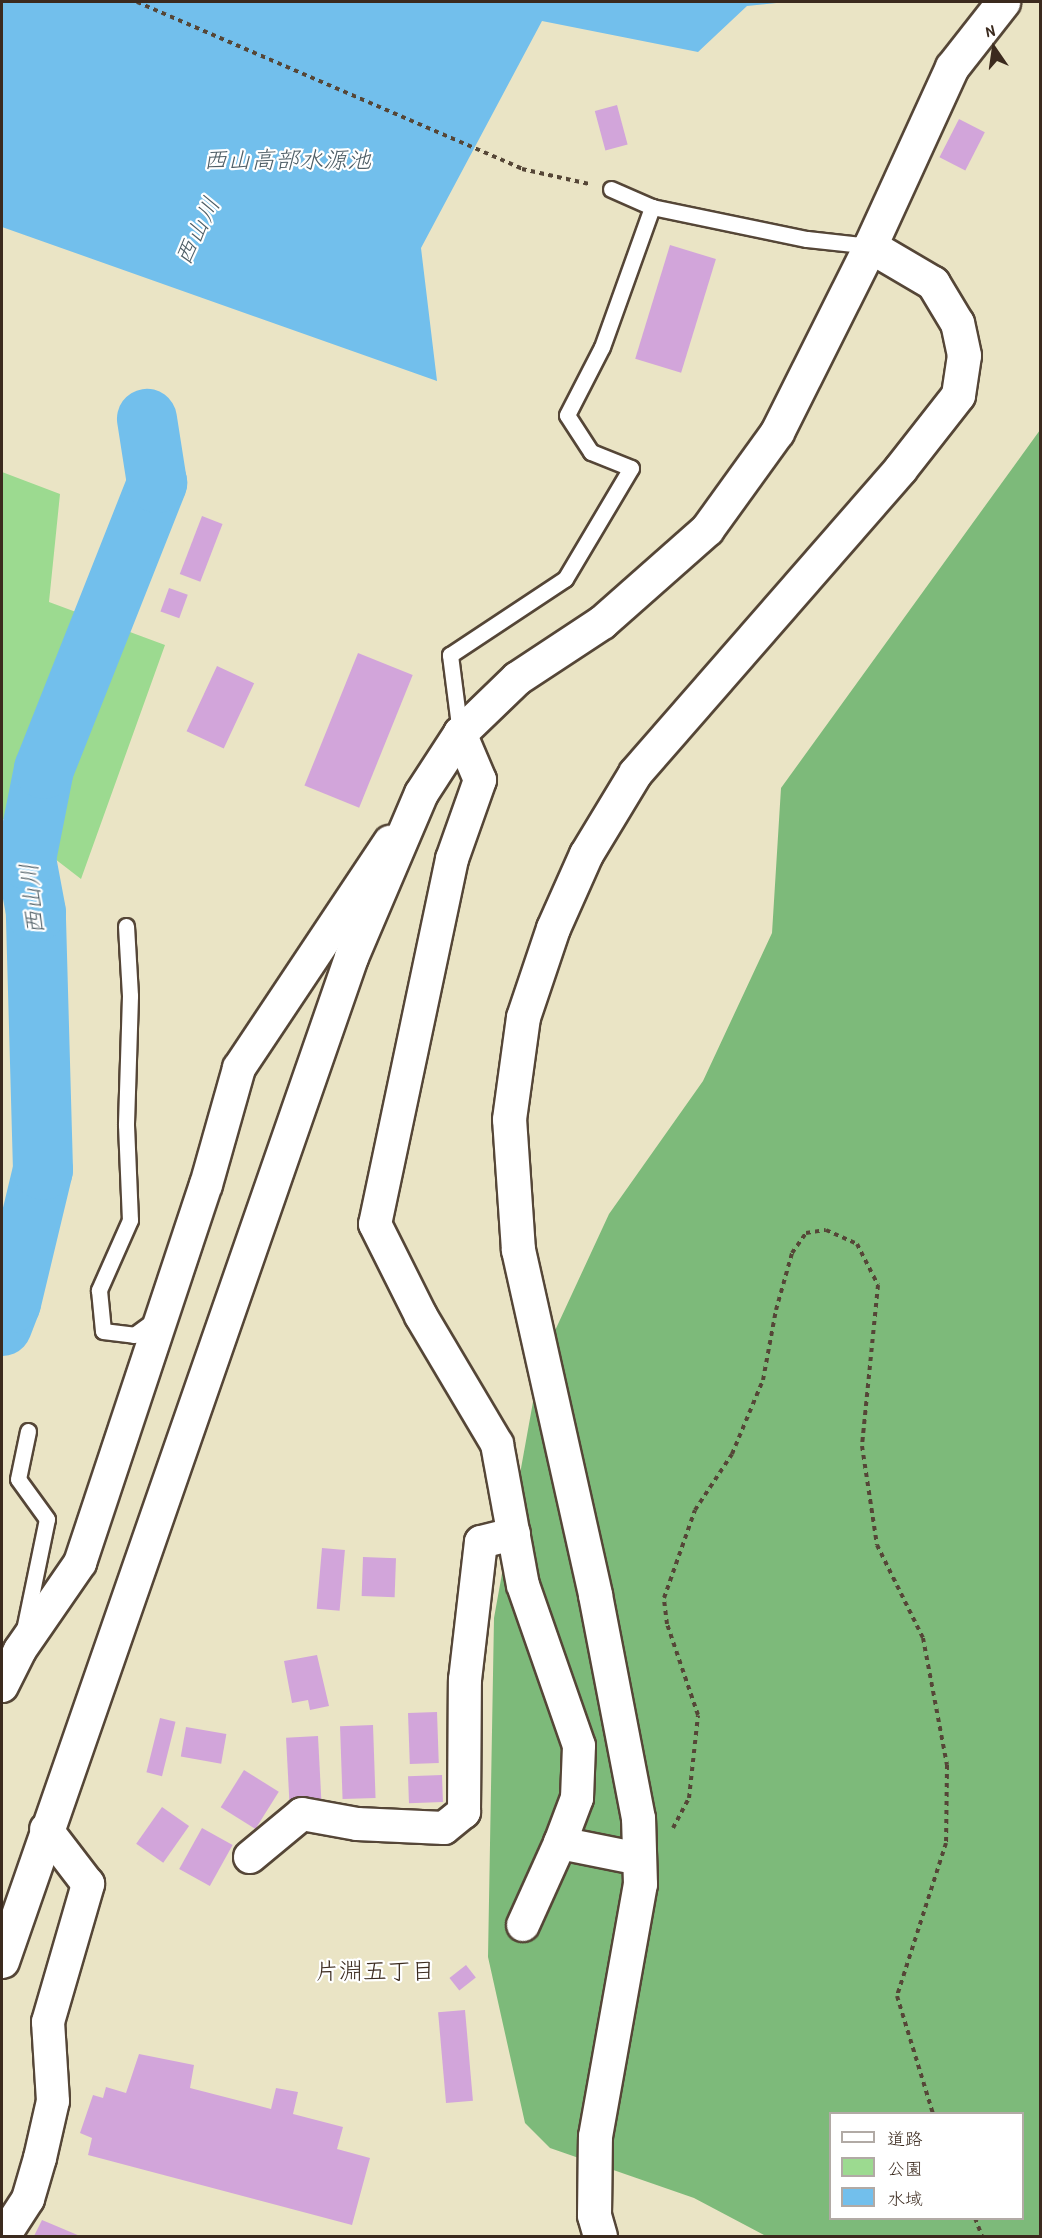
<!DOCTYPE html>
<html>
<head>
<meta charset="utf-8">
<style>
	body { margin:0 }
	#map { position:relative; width:1042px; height:2238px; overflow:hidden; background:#eae4c5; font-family:"Patrick Hand","Klee One",sans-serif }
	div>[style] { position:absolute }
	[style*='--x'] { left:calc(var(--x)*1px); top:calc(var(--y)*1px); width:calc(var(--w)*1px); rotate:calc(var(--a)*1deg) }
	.green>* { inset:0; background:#9cda90 }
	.forest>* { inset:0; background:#7dba7a }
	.water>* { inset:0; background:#72bfec }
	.river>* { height:60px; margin:-30px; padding:0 30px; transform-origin:30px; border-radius:30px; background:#72bfec }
	.building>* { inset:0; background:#d2a5da; transform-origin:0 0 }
	.path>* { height:4px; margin-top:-2px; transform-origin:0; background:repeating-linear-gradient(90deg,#554637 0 4.5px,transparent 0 9px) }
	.roads { filter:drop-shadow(2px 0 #554637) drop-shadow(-2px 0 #554637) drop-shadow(0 2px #554637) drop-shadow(0 -2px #554637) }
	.service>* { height:15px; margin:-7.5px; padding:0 7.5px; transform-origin:7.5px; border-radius:7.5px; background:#fff }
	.minor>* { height:32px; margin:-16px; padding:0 16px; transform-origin:16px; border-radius:16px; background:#fff }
	.tertiary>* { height:33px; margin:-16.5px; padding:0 16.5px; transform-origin:16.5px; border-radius:16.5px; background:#fff }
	span { translate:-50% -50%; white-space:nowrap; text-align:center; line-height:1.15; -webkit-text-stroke:4.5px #fff; paint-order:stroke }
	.water-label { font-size:24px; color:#4e5e66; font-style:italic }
	.neighbourhood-label { font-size:24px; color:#3b2a1e }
	.frame { position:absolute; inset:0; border:3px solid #3b2a1e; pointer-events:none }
	.legend { position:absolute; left:829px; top:2112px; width:195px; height:108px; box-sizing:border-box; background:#fff; border:2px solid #b1aaa5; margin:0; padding:8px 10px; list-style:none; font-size:18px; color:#3b2a1e }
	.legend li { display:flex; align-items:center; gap:12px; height:30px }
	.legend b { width:30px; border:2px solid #b1aaa5 }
	.north { position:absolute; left:964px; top:18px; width:60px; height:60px; -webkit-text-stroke:4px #fff; paint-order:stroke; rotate:347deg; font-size:16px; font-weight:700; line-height:24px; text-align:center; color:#3b2a1e }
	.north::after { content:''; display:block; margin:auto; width:21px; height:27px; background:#3b2a1e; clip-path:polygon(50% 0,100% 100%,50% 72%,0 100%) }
</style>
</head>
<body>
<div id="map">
	<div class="green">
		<i style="clip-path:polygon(2px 472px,60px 494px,49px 602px,165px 645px,81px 879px,2px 818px)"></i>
	</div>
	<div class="forest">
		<i style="clip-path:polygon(evenodd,1040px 430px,1040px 2236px,766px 2236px,694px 2198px,550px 2148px,525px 2123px,488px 1957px,494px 1618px,540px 1363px,609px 1214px,703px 1081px,772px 933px,781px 788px,1040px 430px,830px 2114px,1022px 2114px,1022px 2218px,830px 2218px,830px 2114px)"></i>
	</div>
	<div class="water">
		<i style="clip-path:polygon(2px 2px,786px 2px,747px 6px,698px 52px,542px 21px,421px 248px,437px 381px,2px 227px)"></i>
	</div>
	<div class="river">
		<i style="--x:2;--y:1326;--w:25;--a:-69"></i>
		<i style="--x:11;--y:1303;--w:137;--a:-76.5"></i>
		<i style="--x:43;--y:1170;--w:258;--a:-91.6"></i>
		<i style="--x:36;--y:912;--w:54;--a:-100.7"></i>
		<i style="--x:26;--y:859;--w:92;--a:-78.7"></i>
		<i style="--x:44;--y:769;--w:308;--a:-68.4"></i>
		<i style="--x:157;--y:483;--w:65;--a:-98.9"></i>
	</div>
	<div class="building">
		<i style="left:617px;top:105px;width:41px;height:23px;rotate:75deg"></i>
		<i style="left:959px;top:119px;width:29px;height:43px;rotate:27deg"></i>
		<i style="left:670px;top:245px;width:48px;height:119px;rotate:17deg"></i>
		<i style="left:202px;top:516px;width:22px;height:62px;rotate:21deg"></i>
		<i style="left:169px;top:588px;width:20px;height:25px;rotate:20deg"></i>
		<i style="left:358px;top:653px;width:59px;height:143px;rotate:22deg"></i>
		<i style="left:217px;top:666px;width:41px;height:72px;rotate:25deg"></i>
		<i style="left:322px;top:1548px;width:23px;height:61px;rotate:5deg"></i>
		<i style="left:363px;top:1557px;width:33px;height:39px;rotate:2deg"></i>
		<i style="clip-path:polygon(317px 1655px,329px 1706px,310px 1710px,308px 1700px,292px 1703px,284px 1661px)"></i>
		<i style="left:437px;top:1712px;width:51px;height:29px;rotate:88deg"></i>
		<i style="left:160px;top:1718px;width:16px;height:56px;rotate:14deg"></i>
		<i style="left:373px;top:1725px;width:73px;height:33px;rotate:88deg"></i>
		<i style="left:186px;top:1727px;width:41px;height:30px;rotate:10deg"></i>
		<i style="left:318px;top:1736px;width:67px;height:32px;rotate:87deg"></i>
		<i style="left:244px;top:1770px;width:41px;height:44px;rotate:32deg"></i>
		<i style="left:442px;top:1775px;width:27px;height:34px;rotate:88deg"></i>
		<i style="left:162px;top:1807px;width:33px;height:45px;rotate:35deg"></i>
		<i style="left:202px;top:1828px;width:35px;height:47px;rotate:29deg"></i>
		<i style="left:466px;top:1965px;width:16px;height:21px;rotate:52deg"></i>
		<i style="left:465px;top:2010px;width:91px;height:27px;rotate:85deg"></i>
		<i style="clip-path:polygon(139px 2054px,194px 2065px,190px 2088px,271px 2109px,276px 2088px,298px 2092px,293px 2114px,343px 2127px,337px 2149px,370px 2158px,352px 2225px,88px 2155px,92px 2138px,80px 2133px,93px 2095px,103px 2098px,106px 2087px,126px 2093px)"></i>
		<i style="clip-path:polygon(42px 2220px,80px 2236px,34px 2236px)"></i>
	</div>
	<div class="path">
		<i style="--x:137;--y:2;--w:420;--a:23.4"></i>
		<i style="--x:522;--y:169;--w:69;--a:12.6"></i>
		<i style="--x:673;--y:1828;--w:34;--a:-62"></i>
		<i style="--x:689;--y:1798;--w:83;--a:-83.8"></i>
		<i style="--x:698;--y:1715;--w:96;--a:-108.8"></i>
		<i style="--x:667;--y:1624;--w:26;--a:-97"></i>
		<i style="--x:664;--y:1598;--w:93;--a:-70.6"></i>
		<i style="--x:695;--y:1510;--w:67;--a:-56.5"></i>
		<i style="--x:732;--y:1454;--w:80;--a:-67.3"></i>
		<i style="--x:763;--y:1380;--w:71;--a:-79.5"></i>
		<i style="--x:776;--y:1310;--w:59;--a:-74.3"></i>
		<i style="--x:792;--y:1253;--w:24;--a:-55"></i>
		<i style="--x:806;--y:1233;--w:20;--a:-9"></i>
		<i style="--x:826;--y:1230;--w:34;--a:24"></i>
		<i style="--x:857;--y:1244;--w:46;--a:62.9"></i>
		<i style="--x:878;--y:1285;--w:162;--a:95.7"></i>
		<i style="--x:862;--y:1446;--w:100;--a:81.4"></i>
		<i style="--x:877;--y:1545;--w:104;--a:63.7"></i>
		<i style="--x:923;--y:1638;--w:129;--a:79.3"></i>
		<i style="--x:947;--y:1765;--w:78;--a:90.7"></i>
		<i style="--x:946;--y:1843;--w:161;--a:107.8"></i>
		<i style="--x:897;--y:1996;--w:123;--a:73"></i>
		<i style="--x:975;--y:2218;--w:19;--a:69"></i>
	</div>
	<div class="roads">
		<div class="service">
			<i style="--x:611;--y:189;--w:45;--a:23.7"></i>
			<i style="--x:652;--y:207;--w:158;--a:11.7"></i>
			<i style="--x:807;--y:239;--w:63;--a:6.3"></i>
			<i style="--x:460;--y:733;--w:79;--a:-97.3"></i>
			<i style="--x:450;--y:655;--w:138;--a:-33.5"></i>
			<i style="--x:565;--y:579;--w:129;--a:-59.3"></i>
			<i style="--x:631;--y:468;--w:43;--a:-158.2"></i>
			<i style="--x:591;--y:452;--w:44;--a:-123"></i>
			<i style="--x:567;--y:415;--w:76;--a:-62.8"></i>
			<i style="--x:602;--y:347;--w:149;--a:-70.3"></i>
			<i style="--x:126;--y:926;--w:70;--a:86.7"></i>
			<i style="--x:130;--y:996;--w:129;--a:91.8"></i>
			<i style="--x:126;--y:1125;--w:95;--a:87.6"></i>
			<i style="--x:130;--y:1220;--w:77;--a:113.9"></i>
			<i style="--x:99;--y:1290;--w:41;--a:84.4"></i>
			<i style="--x:103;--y:1331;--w:31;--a:7"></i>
			<i style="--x:134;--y:1335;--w:27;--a:-36"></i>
			<i style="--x:24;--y:1630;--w:113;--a:-78.3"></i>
			<i style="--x:47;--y:1519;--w:49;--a:-125.9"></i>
			<i style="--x:18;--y:1479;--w:49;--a:-78.2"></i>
		</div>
		<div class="minor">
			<i style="--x:460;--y:733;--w:51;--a:66.9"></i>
			<i style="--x:480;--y:780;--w:84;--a:109.5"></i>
			<i style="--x:452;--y:859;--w:373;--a:101.9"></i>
			<i style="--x:375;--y:1224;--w:103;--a:63.4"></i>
			<i style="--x:421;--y:1316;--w:149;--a:59.3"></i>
			<i style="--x:497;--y:1444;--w:143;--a:79.6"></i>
			<i style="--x:523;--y:1585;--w:170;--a:70.8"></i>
			<i style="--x:579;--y:1746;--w:52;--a:92.2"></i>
			<i style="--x:577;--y:1798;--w:48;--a:110.7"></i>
			<i style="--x:560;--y:1843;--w:81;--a:11.4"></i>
			<i style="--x:2;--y:1686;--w:40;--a:-63.4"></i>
			<i style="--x:20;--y:1650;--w:106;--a:-55.4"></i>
			<i style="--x:80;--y:1563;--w:398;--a:-71.6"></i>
			<i style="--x:206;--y:1185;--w:122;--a:-74.2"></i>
			<i style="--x:239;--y:1068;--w:272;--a:-56.3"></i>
			<i style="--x:250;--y:1857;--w:67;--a:-39.6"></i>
			<i style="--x:302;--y:1814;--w:56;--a:10.3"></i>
			<i style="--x:357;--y:1824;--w:87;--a:2.6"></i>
			<i style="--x:444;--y:1828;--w:26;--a:-39"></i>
			<i style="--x:464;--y:1812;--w:132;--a:-89.6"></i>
			<i style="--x:465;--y:1680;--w:139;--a:-83.4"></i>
			<i style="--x:481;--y:1542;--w:34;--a:-14"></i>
			<i style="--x:523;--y:1925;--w:90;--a:-65.7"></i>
			<i style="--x:4;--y:2236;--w:44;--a:-57"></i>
			<i style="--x:28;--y:2199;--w:43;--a:-73.7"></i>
			<i style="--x:40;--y:2158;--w:58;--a:-77.2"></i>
			<i style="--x:53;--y:2101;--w:79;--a:-93.6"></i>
			<i style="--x:48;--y:2022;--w:144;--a:-73.8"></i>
			<i style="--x:88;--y:1884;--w:69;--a:-127.4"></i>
		</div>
		<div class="tertiary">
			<i style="--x:2;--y:1961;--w:1063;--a:-70.83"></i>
			<i style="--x:351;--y:957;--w:178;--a:-66.9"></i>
			<i style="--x:421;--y:793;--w:72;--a:-57"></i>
			<i style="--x:460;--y:733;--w:79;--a:-44"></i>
			<i style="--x:517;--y:678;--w:102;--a:-33.4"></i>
			<i style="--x:602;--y:622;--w:140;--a:-41.5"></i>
			<i style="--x:707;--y:529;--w:120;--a:-54.2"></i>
			<i style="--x:777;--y:432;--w:208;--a:-63.4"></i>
			<i style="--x:870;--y:246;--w:197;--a:-65.4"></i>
			<i style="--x:952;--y:67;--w:83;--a:-51.9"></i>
			<i style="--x:600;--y:2236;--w:22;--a:-106"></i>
			<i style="--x:594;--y:2215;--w:79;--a:-89.3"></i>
			<i style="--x:595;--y:2136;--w:256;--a:-79.9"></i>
			<i style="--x:640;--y:1884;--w:66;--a:-91.7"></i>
			<i style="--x:638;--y:1818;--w:228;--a:-100.9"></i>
			<i style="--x:595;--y:1594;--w:353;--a:-102.6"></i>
			<i style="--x:518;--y:1250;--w:131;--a:-93.9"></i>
			<i style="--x:509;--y:1119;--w:103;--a:-82.2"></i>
			<i style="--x:523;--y:1017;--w:94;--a:-71.4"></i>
			<i style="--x:553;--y:928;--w:81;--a:-66"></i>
			<i style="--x:586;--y:854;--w:95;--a:-58.8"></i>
			<i style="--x:635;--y:773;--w:403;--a:-48.9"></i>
			<i style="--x:900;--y:469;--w:94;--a:-51.9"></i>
			<i style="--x:958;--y:395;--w:40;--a:-81.5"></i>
			<i style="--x:964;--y:355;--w:33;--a:-102"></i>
			<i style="--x:957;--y:323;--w:47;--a:-121"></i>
			<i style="--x:933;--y:283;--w:73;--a:-149.6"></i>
		</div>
	</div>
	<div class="water-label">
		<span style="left:287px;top:160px">西山高部水源池</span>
		<span style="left:197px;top:231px;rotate:-64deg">西山川</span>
		<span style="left:32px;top:899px;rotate:-96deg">西山川</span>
	</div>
	<div class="neighbourhood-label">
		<span style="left:375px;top:1971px">片淵五丁目</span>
	</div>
	<div class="frame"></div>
	<ul class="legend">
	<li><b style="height:8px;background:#fff"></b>道路</li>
	<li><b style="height:16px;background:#9cda90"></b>公園</li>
	<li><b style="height:16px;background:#72bfec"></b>水域</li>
	</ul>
	<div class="north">N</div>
</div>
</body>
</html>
